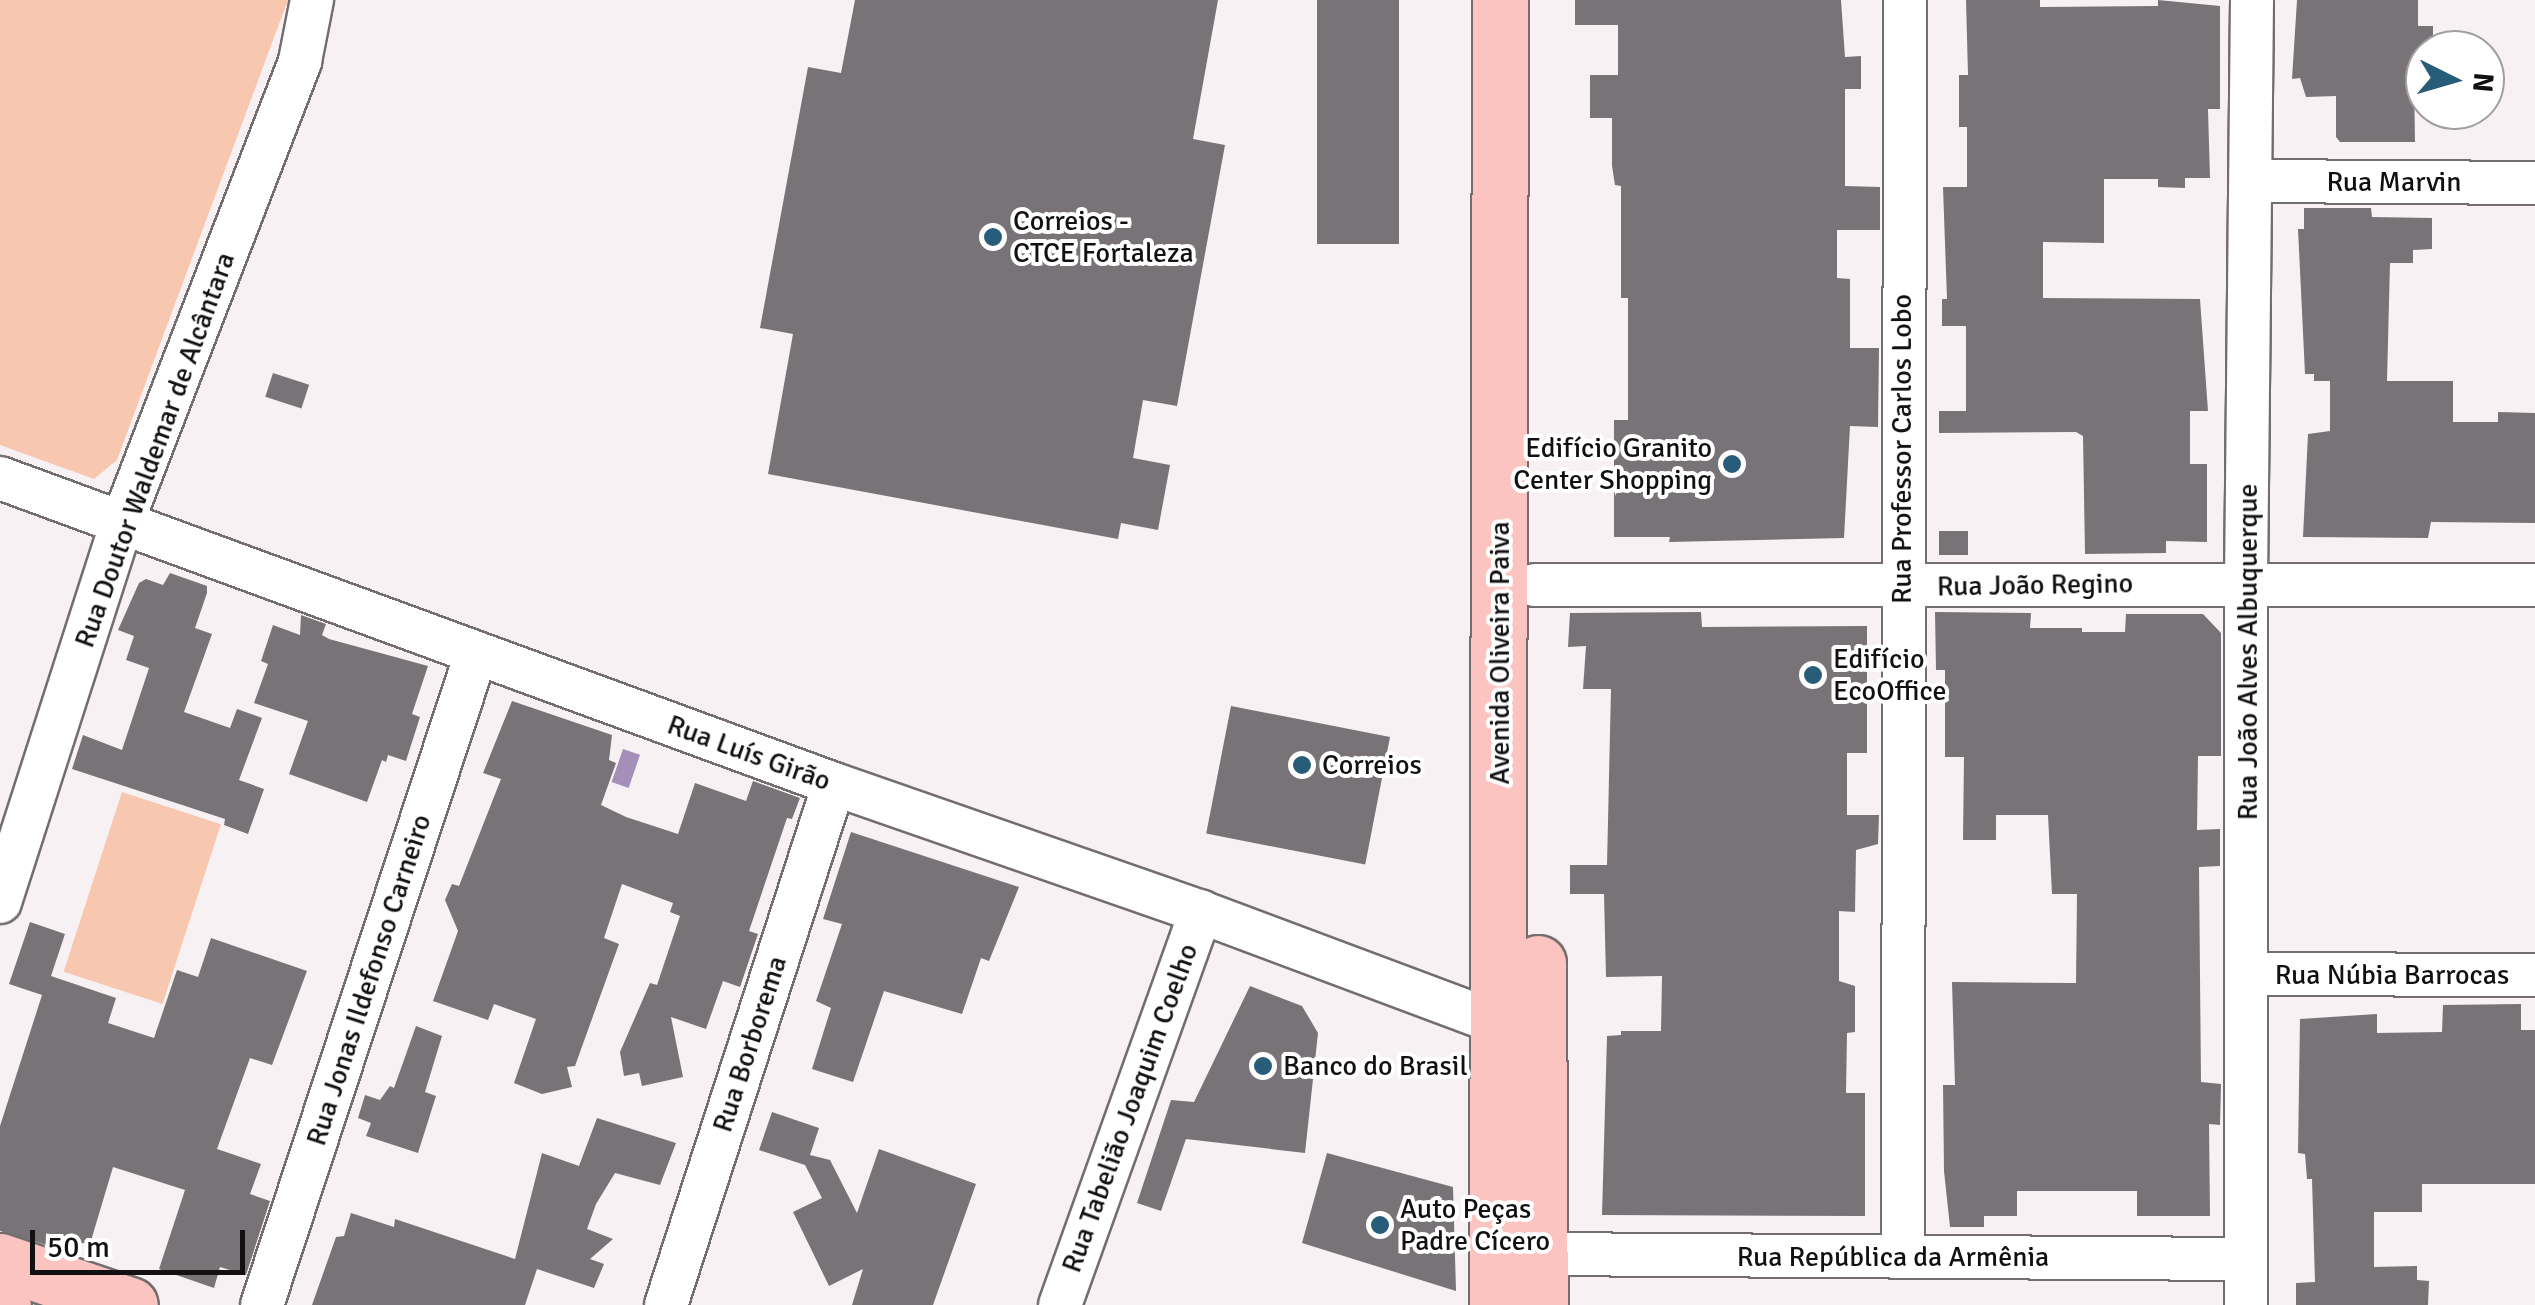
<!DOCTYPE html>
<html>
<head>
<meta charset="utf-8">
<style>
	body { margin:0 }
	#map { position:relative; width:2535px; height:1305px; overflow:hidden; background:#f8f1f3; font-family:Signika,sans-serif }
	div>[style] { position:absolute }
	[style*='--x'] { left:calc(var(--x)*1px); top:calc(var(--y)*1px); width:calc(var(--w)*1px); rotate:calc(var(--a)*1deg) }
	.green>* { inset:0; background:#f7c7af; transform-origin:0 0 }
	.water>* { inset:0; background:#a58eba; transform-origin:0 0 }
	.building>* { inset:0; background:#787377; transform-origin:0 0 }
	.roads { filter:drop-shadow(2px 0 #736d6e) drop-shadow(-2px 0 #736d6e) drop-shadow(0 2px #736d6e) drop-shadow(0 -2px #736d6e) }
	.minor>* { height:42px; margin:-21px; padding:0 21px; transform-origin:21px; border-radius:21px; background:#fff }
	.major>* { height:55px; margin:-27.5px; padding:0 27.5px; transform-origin:27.5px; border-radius:27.5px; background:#fbc4c1 }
	.dots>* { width:28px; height:28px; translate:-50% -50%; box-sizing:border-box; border:5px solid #fff; border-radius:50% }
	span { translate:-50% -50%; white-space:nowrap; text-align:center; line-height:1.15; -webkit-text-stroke:8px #fff; paint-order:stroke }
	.street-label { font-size:28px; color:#121011 }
	.poi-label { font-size:28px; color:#121011 }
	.left { translate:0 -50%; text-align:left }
	.right { translate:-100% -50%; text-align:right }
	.north { position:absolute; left:2405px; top:30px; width:100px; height:100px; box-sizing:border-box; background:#fff; border:2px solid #a09fa0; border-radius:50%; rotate:95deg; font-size:28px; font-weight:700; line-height:40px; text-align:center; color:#121011 }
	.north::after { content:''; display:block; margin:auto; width:35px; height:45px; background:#275d78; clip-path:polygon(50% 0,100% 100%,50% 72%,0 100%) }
	.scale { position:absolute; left:30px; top:1230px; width:215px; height:45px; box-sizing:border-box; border:5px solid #121011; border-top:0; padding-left:12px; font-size:30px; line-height:35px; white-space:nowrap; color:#121011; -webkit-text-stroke:8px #fff; paint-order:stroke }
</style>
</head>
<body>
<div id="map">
	<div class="green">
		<i style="clip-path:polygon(0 0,288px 0,117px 460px,94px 479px,0 445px)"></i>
		<i style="left:122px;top:792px;width:104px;height:189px;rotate:18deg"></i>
	</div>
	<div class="water">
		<i style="left:623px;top:749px;width:18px;height:35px;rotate:19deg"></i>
	</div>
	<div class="building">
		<i style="clip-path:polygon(855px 0,1218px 0,1193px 139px,1225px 145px,1177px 406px,1143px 400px,1133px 458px,1170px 465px,1158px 530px,1121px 523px,1118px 539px,768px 474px,793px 334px,760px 328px,808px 67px,841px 73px)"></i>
		<i style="left:1317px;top:0;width:82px;height:244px"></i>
		<i style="clip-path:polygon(1575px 0,1841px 0,1845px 57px,1861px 56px,1861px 89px,1845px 89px,1845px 186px,1880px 187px,1880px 230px,1837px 230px,1837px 278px,1850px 279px,1850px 348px,1879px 348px,1878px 427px,1850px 426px,1844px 538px,1669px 542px,1670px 537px,1614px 537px,1614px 420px,1628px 420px,1628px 298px,1621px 298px,1621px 186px,1615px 185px,1612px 166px,1612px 118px,1590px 118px,1590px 75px,1618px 75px,1618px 25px,1575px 25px)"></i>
		<i style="clip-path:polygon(1966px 0,2040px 0,2040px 7px,2158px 6px,2158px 0,2220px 6px,2220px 109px,2208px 109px,2210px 178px,2185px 178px,2185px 188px,2158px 187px,2158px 179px,2104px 179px,2104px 243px,2043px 242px,2043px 298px,2200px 299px,2208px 411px,2190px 411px,2190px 464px,2207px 464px,2207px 542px,2166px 541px,2166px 553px,2085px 554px,2083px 436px,2076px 432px,1939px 433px,1939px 411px,1966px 411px,1966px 326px,1942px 326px,1942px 299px,1947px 299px,1943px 187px,1967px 187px,1967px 127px,1959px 127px,1959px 75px,1968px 75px)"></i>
		<i style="clip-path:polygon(2297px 0,2418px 0,2418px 26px,2433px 26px,2433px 50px,2423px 50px,2423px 81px,2414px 81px,2415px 142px,2340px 142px,2336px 137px,2336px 96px,2306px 97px,2300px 78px,2292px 79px)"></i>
		<i style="clip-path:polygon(2304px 208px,2371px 208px,2372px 217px,2432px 218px,2432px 249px,2413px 250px,2413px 263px,2390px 263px,2387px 381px,2453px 381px,2453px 422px,2498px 422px,2498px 412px,2535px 413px,2535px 523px,2431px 522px,2428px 538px,2303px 537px,2308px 434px,2330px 431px,2330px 381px,2314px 381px,2314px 374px,2305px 374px,2298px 229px,2304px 229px)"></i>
		<i style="left:273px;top:373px;width:38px;height:25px;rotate:18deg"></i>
		<i style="left:1939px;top:531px;width:29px;height:24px"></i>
		<i style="clip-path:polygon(170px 573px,207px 586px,207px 593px,195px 628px,212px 634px,184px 712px,230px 728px,237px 709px,262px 718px,239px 780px,264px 789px,248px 834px,224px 825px,225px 819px,72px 769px,83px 735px,122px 750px,149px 668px,126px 660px,134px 636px,118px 630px,139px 583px,146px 579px,163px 585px)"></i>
		<i style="clip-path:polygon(1701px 612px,1702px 627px,1867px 626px,1867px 753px,1847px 753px,1847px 815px,1879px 815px,1878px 844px,1856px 850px,1855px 912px,1839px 911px,1839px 981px,1855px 986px,1855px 1032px,1847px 1033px,1846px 1093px,1865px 1093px,1865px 1216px,1602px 1215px,1607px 1036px,1621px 1035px,1621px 1031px,1661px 1031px,1662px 976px,1606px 977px,1604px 894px,1570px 894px,1570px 865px,1607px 865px,1611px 689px,1583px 689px,1586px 646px,1568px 647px,1570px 613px)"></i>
		<i style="clip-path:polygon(1935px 612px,2031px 613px,2030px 628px,2082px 628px,2082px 632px,2125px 632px,2126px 614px,2203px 614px,2221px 633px,2221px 756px,2198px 756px,2197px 830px,2220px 829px,2220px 866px,2199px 867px,2201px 1082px,2221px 1084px,2220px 1125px,2209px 1124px,2210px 1216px,2137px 1216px,2137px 1191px,2017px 1191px,2017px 1216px,1984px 1216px,1984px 1227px,1950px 1227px,1944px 1171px,1943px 1085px,1955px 1085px,1952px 982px,2076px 983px,2077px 894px,2052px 894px,2048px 815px,1996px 815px,1996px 840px,1963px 840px,1964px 757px,1945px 757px,1945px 670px,1936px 670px)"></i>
		<i style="clip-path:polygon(301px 615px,326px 624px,322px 635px,329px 639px,428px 666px,412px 714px,420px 717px,406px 761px,388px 755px,386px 762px,382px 760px,367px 802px,289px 774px,308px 721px,254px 703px,268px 664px,261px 661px,273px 625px,300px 635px)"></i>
		<i style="clip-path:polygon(512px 701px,612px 735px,609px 760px,616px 763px,601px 805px,626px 817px,678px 834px,695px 783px,746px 801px,753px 781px,800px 798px,792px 819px,787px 818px,749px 931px,758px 934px,740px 987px,723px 981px,706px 1029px,671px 1017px,683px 1077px,642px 1086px,639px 1073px,624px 1076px,620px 1052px,650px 983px,657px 985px,680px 916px,670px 912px,673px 903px,622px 884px,604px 938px,619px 944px,575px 1066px,567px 1067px,572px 1087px,542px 1094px,514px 1083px,536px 1019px,494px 1004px,488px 1020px,433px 1001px,458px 931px,445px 900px,452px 884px,459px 886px,501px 779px,483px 773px)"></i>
		<i style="left:1231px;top:706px;width:162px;height:130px;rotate:11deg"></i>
		<i style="clip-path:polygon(851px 832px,1019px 887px,989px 961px,981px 958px,962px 1014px,884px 991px,853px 1082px,812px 1069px,831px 1008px,816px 1001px,842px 924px,823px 919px)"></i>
		<i style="clip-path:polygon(30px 922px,65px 934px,51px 976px,116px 998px,108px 1023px,154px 1038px,177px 970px,198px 977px,211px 938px,307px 971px,272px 1065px,250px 1058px,217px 1149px,261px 1164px,250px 1194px,270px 1201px,246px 1275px,220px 1267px,214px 1288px,159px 1269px,185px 1190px,113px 1167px,90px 1244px,73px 1242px,70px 1252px,0 1231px,0 1126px,42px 995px,9px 984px)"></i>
		<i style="clip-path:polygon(1250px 986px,1302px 1006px,1318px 1033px,1305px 1153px,1186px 1139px,1161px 1211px,1137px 1203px,1171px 1100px,1194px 1102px)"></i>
		<i style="clip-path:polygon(2521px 1004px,2521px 1030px,2535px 1030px,2535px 1184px,2422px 1184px,2422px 1212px,2374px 1212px,2374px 1267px,2417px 1266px,2417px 1280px,2429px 1281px,2428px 1305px,2296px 1305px,2296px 1283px,2315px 1282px,2312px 1179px,2307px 1179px,2305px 1154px,2298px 1153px,2300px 1019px,2377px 1014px,2377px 1033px,2442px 1032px,2443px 1005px)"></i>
		<i style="clip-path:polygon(416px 1026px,442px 1036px,425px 1092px,436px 1096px,418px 1153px,366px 1136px,371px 1123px,358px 1118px,365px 1095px,380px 1100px,390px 1086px,394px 1088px)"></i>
		<i style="clip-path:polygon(772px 1112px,819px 1128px,810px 1155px,830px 1160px,857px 1213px,879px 1149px,976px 1184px,933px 1305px,852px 1305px,863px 1269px,829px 1286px,793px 1212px,822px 1198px,805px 1165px,759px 1150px)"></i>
		<i style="clip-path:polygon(597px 1118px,676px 1143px,660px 1185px,615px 1173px,596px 1204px,587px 1229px,613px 1239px,590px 1259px,604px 1264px,594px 1288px,537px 1269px,525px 1305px,312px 1305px,336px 1237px,344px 1236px,351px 1213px,394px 1227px,395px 1219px,515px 1259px,542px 1153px,579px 1166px)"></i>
		<i style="clip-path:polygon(1327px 1153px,1453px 1187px,1456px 1291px,1302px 1243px)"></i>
	</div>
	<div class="roads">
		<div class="minor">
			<i style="--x:2253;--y:181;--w:282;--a:0.4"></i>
			<i style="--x:0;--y:478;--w:888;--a:20.15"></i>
			<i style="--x:834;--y:784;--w:389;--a:19.2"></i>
			<i style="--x:1201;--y:912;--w:319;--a:20.5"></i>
			<i style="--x:1535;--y:585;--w:1000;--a:0"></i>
			<i style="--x:0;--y:902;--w:398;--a:-72.2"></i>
			<i style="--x:122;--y:523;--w:495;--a:-68.9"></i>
			<i style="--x:300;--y:61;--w:62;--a:-78.9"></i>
			<i style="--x:2249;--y:974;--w:286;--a:0.2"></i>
			<i style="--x:1540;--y:1254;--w:706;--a:0.41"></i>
			<i style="--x:1903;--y:1257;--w:1257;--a:-89.91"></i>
			<i style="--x:262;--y:1305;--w:685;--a:-71.8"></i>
			<i style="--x:666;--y:1305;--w:547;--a:-72.13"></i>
			<i style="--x:1060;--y:1305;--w:418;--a:-70.3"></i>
			<i style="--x:2246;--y:1305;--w:722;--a:-90"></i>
			<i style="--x:2246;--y:583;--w:583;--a:-89.41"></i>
		</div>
		<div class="major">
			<i style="--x:1538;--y:963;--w:342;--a:89.7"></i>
			<i style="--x:0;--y:1261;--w:137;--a:18.7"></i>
			<i style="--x:0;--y:1304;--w:3;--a:18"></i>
			<i style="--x:1497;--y:1305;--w:1305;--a:-89.87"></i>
		</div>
	</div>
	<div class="dots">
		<i style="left:993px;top:237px;background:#275d78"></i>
		<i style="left:1732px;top:464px;background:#275d78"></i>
		<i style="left:1813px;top:675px;background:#275d78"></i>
		<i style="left:1302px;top:765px;background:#275d78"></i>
		<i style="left:1263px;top:1066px;background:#275d78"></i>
		<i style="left:1380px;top:1225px;background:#275d78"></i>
	</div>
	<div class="street-label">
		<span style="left:2394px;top:182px">Rua Marvin</span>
		<span style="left:1902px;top:449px;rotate:-90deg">Rua Professor Carlos Lobo</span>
		<span style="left:155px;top:450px;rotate:-70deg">Rua Doutor Waldemar de Alcântara</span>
		<span style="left:2035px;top:585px;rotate:-1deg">Rua João Regino</span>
		<span style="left:2248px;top:652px;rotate:-90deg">Rua João Alves Albuquerque</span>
		<span style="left:1500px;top:653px;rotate:-90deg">Avenida Oliveira Paiva</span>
		<span style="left:749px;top:753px;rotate:20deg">Rua Luís Girão</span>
		<span style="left:2392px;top:975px">Rua Núbia Barrocas</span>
		<span style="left:369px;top:980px;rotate:-72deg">Rua Jonas Ildefonso Carneiro</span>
		<span style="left:750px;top:1044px;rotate:-72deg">Rua Borborema</span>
		<span style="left:1130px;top:1108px;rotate:-70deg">Rua Tabelião Joaquim Coelho</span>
		<span style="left:1893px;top:1257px">Rua República da Armênia</span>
	</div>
	<div class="poi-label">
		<span class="left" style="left:1013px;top:237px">Correios -<br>CTCE Fortaleza</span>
		<span class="right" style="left:1712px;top:464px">Edifício Granito<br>Center Shopping</span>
		<span class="left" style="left:1833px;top:675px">Edifício<br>EcoOffice</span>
		<span class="left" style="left:1322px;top:765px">Correios</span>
		<span class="left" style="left:1283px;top:1066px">Banco do Brasil</span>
		<span class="left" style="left:1400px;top:1225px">Auto Peças<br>Padre Cícero</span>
	</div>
	<div class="north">N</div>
	<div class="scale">50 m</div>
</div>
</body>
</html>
